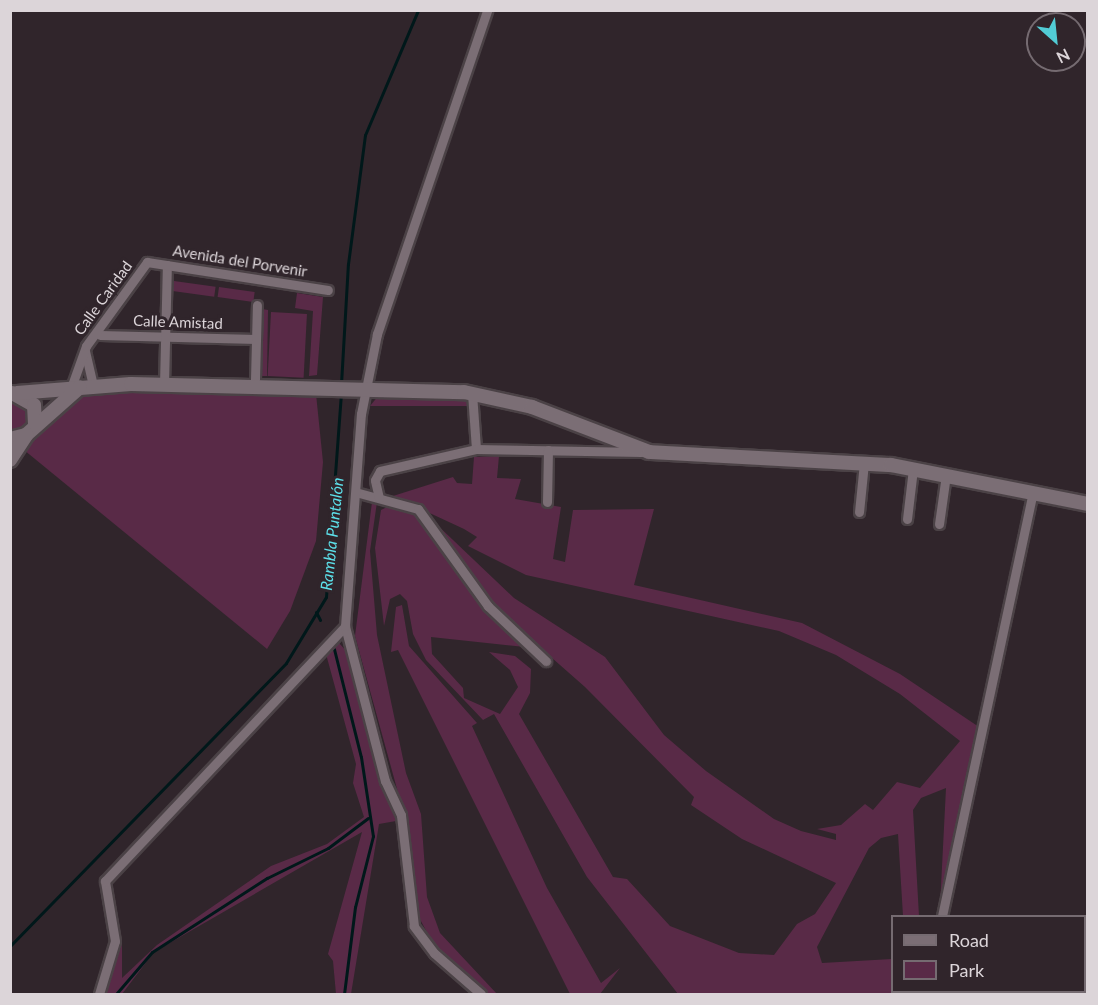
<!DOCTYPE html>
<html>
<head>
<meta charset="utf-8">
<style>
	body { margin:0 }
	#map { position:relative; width:1098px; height:1005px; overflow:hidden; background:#30252b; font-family:Lato,sans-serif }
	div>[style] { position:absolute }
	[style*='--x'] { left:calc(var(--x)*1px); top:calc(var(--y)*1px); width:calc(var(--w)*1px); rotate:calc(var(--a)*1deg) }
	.green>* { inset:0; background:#592a47; transform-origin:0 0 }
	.stream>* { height:3px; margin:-1.5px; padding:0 1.5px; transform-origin:1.5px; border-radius:1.5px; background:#00181a }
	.roads { filter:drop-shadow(2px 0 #4b4246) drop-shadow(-2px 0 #4b4246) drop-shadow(0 2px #4b4246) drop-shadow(0 -2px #4b4246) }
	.street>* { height:9px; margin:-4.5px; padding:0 4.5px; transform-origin:4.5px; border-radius:4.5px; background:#7b6e75 }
	.secondary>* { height:14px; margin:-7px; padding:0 7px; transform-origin:7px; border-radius:7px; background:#7b6e75 }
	span { translate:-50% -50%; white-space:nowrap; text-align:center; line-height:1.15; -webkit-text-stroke:6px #30252b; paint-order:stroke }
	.street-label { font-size:15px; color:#dcd5d9 }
	.water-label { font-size:16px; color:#5de0ea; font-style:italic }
	.frame { position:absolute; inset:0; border:12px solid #dcd5d9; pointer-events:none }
	.legend { position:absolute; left:891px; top:915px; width:195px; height:78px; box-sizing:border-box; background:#30252b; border:2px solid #756b71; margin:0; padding:8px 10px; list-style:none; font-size:18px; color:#dcd5d9 }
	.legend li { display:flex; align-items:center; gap:12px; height:30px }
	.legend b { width:30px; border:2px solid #756b71 }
	.north { position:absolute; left:1026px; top:12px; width:60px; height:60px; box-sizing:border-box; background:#30252b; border:2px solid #756b71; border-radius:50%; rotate:153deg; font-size:16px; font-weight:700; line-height:24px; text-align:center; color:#dcd5d9 }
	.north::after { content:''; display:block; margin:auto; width:21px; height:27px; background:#52ccd5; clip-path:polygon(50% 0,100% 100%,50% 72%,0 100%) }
</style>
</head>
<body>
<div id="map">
	<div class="green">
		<i style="left:174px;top:281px;width:42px;height:10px;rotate:8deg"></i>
		<i style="left:219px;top:287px;width:36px;height:10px;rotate:8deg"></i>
		<i style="clip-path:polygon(297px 293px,323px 297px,317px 375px,309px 376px,313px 311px,295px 308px)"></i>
		<i style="clip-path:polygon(262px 309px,268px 310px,267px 376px,260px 376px)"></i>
		<i style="left:271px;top:312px;width:36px;height:64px;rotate:3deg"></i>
		<i style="clip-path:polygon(86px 392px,316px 394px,323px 462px,316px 541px,290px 611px,267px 649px,24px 450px,69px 397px)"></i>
		<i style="clip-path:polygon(379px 395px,468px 398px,467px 406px,370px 406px)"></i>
		<i style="clip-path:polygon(11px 399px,29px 406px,30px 422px,23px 430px,11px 432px)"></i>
		<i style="clip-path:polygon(499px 456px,497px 478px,521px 479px,515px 499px,561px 507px,553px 559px,565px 562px,573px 510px,654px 509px,634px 585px,802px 623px,900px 674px,979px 727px,940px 906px,946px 788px,921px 798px,913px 810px,919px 916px,903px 916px,898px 834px,881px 838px,869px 848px,817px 947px,822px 963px,892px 959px,892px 992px,950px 994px,678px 994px,587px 877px,494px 714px,483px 720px,426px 660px,413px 634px,407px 601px,400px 594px,390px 599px,384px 626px,375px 548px,381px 510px,393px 504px,416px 512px,483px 605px,525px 647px,431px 637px,432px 654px,463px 688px,464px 698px,500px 714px,518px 687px,510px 670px,489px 652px,515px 656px,531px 669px,530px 693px,519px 714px,613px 877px,627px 879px,670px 926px,739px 953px,774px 955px,797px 924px,815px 914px,836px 883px,742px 839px,691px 805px,694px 797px,585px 687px,493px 606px,432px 520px,514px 598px,605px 657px,664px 735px,706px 771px,774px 819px,801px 831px,836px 840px,836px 834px,817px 829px,841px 825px,865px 804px,873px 810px,897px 782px,920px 788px,960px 741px,900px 694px,836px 655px,779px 631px,526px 575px,468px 546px,477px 537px,464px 529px,393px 496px,453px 477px,457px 483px,472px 484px,474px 457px)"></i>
		<i style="clip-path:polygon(372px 502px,377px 502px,370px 551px,377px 635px,406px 773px,421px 814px,427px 897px,440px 933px,497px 994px,487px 994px,437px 951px,415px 910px,405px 818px,355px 636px)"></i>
		<i style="clip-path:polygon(402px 605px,409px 646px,477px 723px,472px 726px,547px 888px,601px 983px,620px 968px,600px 994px,570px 994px,398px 650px,391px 652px,396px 607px)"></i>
		<i style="clip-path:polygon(338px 642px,350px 655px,396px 821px,379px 824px,351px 994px,336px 994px,333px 961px,328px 954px,362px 832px,154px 952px,122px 994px,105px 994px,122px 944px,122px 978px,157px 945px,271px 866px,327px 844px,364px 817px,353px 783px,356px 764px,326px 654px)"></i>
	</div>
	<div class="stream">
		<i style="--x:341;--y:384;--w:120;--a:-86.7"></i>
		<i style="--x:348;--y:264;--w:130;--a:-82.5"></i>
		<i style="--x:365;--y:135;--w:136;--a:-67"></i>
		<i style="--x:316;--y:612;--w:9;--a:63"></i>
		<i style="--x:334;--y:649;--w:111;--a:76"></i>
		<i style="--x:361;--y:757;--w:80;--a:81.4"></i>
		<i style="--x:373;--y:836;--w:73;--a:104.2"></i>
		<i style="--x:355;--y:907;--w:88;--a:97.2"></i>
		<i style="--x:10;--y:946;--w:395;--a:-45.7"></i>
		<i style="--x:286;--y:663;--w:77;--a:-58.8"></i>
		<i style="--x:326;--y:597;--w:204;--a:-85.8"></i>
		<i style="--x:116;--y:994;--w:55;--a:-49.4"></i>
		<i style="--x:152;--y:952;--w:137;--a:-32.8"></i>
		<i style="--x:267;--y:878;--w:68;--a:-26.2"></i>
		<i style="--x:328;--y:848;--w:50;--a:-36.9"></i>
	</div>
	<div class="roads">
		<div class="street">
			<i style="--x:100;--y:335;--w:156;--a:1.5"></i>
			<i style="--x:85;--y:351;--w:36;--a:77"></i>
			<i style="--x:255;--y:379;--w:74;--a:-88.5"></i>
			<i style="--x:164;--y:384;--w:119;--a:-88.6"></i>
			<i style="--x:72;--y:385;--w:41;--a:-70.3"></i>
			<i style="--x:86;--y:346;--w:104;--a:-54"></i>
			<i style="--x:147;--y:262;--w:183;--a:8.8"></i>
			<i style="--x:472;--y:393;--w:56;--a:85.9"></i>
			<i style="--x:359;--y:493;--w:61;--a:15.2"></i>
			<i style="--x:418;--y:509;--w:120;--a:54.2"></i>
			<i style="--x:488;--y:606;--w:80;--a:43.5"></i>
			<i style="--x:379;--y:498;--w:18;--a:-103"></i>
			<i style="--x:375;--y:480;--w:10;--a:-61"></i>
			<i style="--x:380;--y:471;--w:98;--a:-12.9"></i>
			<i style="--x:476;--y:449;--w:165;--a:1"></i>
			<i style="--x:547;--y:502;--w:52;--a:-88.9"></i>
			<i style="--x:859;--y:512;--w:49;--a:-84.2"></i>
			<i style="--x:907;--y:519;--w:50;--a:-83.2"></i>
			<i style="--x:939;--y:524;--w:49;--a:-81.9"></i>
			<i style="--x:942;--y:916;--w:434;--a:-77.9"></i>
			<i style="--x:953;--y:992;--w:3;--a:45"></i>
			<i style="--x:99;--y:994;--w:55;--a:-73.2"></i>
			<i style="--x:115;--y:941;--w:61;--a:-99.5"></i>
			<i style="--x:105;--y:881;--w:350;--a:-46.7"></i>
			<i style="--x:481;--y:994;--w:62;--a:-138.9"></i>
			<i style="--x:434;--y:953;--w:34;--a:-127"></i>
			<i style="--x:414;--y:926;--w:112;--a:-96.7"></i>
			<i style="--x:401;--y:815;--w:38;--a:-115"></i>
			<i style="--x:385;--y:781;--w:160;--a:-104.5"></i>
			<i style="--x:345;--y:626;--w:213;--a:-85.7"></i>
			<i style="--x:361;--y:414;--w:82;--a:-78.7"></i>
			<i style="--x:377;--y:334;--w:342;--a:-71.2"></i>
		</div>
		<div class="secondary">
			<i style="--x:12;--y:393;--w:25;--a:29"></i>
			<i style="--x:34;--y:405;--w:21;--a:87"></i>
			<i style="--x:17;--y:393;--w:114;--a:-4.5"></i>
			<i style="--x:131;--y:384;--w:333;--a:1.4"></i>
			<i style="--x:464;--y:392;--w:70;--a:12.4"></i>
			<i style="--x:532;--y:407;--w:125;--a:21"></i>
			<i style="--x:649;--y:452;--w:242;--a:3.1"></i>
			<i style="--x:891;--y:465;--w:201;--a:11.2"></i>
			<i style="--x:10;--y:439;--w:16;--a:-14"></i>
			<i style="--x:26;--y:435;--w:72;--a:-41.6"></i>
			<i style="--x:10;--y:460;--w:30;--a:-57"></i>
		</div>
	</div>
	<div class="street-label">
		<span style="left:240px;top:261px;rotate:9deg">Avenida del Porvenir</span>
		<span style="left:103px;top:298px;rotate:-54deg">Calle Caridad</span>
		<span style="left:178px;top:322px;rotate:2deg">Calle Amistad</span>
	</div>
	<div class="water-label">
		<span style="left:332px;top:534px;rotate:-84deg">Rambla Puntalón</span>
	</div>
	<div class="frame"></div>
	<ul class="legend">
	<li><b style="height:8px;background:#7b6e75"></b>Road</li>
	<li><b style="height:16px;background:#592a47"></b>Park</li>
	</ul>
	<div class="north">N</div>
</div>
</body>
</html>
